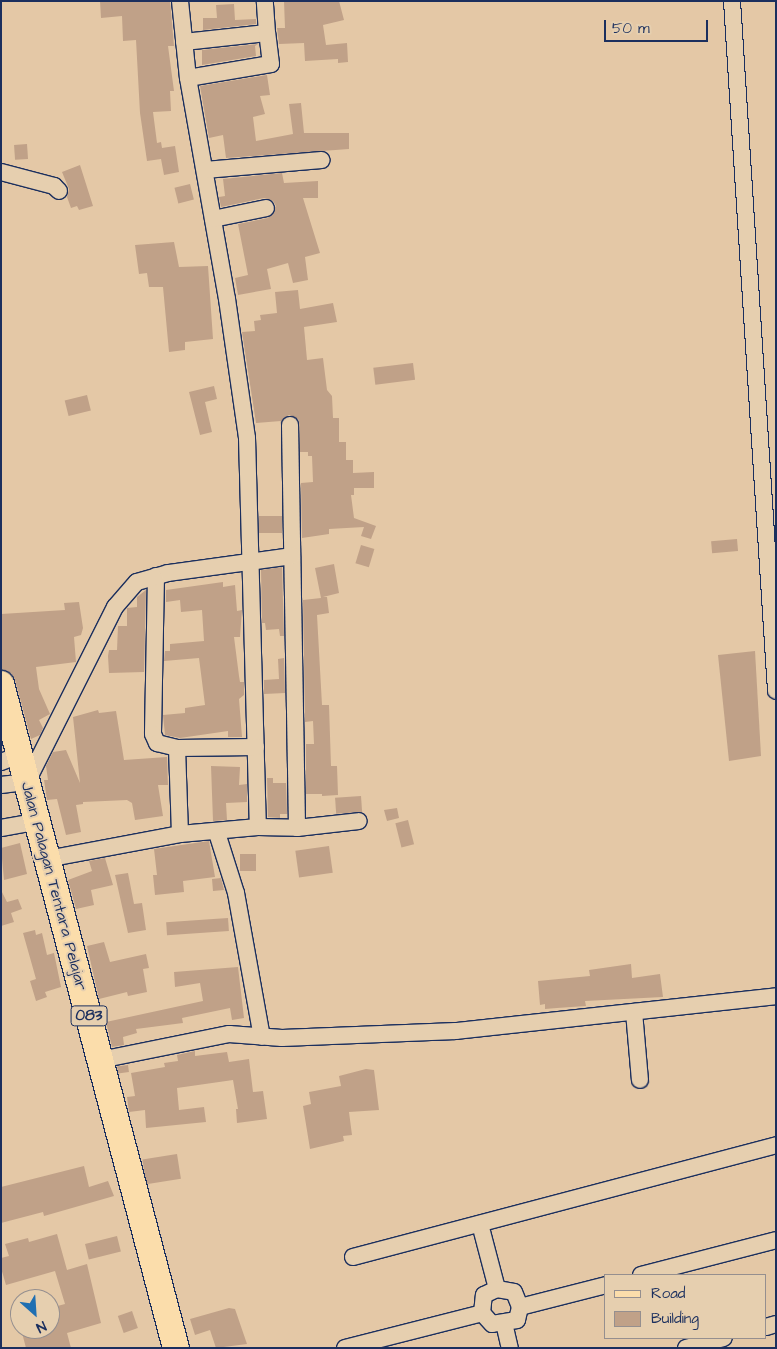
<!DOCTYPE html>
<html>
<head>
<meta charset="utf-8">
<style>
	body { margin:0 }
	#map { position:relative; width:777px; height:1349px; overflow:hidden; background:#e4c8a6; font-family:"Architects Daughter",sans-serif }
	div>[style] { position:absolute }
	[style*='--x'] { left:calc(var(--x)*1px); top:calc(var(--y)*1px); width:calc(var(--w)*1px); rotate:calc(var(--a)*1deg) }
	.building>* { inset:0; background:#c0a188; transform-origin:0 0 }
	.roads { filter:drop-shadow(1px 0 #1b2f5e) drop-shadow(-1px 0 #1b2f5e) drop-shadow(0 1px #1b2f5e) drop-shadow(0 -1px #1b2f5e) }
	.minor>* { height:16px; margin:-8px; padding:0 8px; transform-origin:8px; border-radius:8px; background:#e6cfaf }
	.primary>* { height:26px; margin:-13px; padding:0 13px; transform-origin:13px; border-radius:13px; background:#fbddab }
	span { translate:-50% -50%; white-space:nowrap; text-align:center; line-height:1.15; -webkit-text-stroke:4px #e6cfaf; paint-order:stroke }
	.shield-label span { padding:1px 4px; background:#e6cfaf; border:1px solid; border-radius:4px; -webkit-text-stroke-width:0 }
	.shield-label { font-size:15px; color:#1b2f5e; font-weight:700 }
	.street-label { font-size:16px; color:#1b2f5e }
	.frame { position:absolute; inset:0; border:2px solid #1b2f5e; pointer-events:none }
	.legend { position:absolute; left:604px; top:1274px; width:162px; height:65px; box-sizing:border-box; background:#e6cfaf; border:1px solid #958f8f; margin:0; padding:6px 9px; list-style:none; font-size:15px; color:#1b2f5e }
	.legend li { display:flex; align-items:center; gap:10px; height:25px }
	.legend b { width:25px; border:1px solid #958f8f }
	.north { position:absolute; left:10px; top:1289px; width:50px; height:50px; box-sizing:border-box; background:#e6cfaf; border:1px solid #958f8f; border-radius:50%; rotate:154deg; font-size:14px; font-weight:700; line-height:20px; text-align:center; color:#1b2f5e }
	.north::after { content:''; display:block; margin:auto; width:18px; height:22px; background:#1f6fb2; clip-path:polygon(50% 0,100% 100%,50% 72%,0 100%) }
	.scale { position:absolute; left:604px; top:20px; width:104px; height:22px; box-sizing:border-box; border:2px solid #1b2f5e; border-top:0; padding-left:6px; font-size:15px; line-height:18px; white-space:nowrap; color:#1b2f5e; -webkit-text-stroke:4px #e6cfaf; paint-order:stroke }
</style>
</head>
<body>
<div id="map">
	<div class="building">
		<i style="clip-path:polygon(100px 1px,170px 1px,174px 46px,168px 46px,174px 91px,170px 91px,171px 111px,153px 112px,157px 143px,161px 142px,162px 148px,175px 146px,179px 172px,164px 175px,161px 159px,147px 161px,140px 113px,136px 40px,123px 41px,122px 16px,101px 18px)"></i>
		<i style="clip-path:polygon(284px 1px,339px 1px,344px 20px,323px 25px,326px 45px,347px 43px,348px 62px,338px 63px,338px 59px,305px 61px,304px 43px,279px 44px,277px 28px,285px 28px)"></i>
		<i style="clip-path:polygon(234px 4px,235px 20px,256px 19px,256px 24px,203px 30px,203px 18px,217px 18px,216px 5px)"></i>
		<i style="clip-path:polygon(258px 44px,255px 46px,256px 56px,202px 65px,202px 50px)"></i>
		<i style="clip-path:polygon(267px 75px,270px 95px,260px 96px,265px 114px,253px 117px,256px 141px,293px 134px,289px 104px,301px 103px,304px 133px,349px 133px,349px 149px,226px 158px,223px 135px,209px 138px,200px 86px)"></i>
		<i style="left:27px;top:144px;width:15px;height:13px;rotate:86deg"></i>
		<i style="clip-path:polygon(80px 165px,93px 206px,79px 210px,77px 206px,71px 208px,67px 197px,69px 189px,62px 172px)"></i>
		<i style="clip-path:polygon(282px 173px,284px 183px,318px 181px,318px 198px,303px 198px,320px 253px,305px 257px,308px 280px,293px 283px,288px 263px,267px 269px,271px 289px,238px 295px,235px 278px,248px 275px,238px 224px,268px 218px,276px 206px,273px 201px,264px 198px,221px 207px,219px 197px,225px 196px,223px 179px)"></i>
		<i style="left:190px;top:184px;width:16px;height:16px;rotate:76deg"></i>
		<i style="clip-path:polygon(174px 242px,179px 267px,208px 266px,213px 339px,185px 342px,185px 350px,169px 352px,163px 287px,149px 287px,147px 273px,139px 274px,135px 245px)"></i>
		<i style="clip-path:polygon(298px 290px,300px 309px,333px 303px,337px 322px,304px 327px,307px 360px,323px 358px,327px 390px,332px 396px,333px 418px,339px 418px,339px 442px,346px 442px,346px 460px,353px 460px,353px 473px,374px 472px,374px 488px,354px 488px,354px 495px,351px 495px,354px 518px,376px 526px,371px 539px,361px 536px,364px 527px,329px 529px,329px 534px,302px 538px,301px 483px,313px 482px,312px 456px,308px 456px,308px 452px,300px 452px,299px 420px,289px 415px,281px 421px,256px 423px,242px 332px,255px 331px,254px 321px,261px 320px,260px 315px,277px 313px,275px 292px)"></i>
		<i style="left:413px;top:363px;width:17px;height:40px;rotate:83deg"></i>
		<i style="clip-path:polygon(214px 386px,217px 399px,205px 402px,212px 432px,200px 435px,189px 392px)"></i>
		<i style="left:87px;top:395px;width:16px;height:23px;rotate:76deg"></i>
		<i style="left:282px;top:516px;width:17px;height:23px;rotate:90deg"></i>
		<i style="left:737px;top:539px;width:12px;height:26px;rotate:85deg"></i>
		<i style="left:361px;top:545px;width:14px;height:19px;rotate:17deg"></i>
		<i style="clip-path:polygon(334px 564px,339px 593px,323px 597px,327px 597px,329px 613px,317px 615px,322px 705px,329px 705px,331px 766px,337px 766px,338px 795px,322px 796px,322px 794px,306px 794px,306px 744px,314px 744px,313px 721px,305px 722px,303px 600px,321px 598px,315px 568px)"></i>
		<i style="clip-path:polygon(282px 567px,284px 636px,280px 636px,279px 629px,266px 630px,265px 623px,262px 623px,261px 570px)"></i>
		<i style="clip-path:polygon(223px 582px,223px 587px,235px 585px,237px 611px,242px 610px,240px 637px,234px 637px,239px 676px,240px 682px,244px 682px,244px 695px,239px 699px,242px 737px,228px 737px,228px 731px,180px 738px,165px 735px,163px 715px,185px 713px,185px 708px,205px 705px,199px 658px,164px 661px,165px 651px,170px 651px,170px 644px,204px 641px,202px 610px,181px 612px,180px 600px,166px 602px,166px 590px)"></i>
		<i style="clip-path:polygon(146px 590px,144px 672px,109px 673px,108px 656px,109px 650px,117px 650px,118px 626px,127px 626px,127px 608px,137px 607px,137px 597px)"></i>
		<i style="clip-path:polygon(79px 602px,83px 628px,81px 635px,74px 637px,76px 662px,36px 667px,39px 689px,50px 714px,39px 720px,43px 728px,40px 735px,31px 739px,15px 680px,11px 673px,1px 669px,1px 614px,65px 610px,64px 603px)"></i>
		<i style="clip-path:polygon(755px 651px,761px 756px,729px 761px,718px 655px)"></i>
		<i style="clip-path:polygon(284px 658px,285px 693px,264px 694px,264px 680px,279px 679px,278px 659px)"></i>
		<i style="clip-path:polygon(98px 710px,99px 713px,116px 711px,124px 760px,167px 757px,168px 785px,158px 785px,163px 816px,135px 820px,132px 803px,127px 800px,83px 802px,83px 804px,76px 805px,81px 832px,66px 835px,57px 799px,47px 800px,44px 780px,48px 780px,46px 766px,53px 752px,66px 750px,80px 783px,73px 717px)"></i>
		<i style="clip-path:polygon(211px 766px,240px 767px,239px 785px,247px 784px,247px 802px,226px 803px,227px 820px,213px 821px)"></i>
		<i style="clip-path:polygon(267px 778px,273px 778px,273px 783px,286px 783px,287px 814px,280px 814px,280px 818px,268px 817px)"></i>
		<i style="left:361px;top:796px;width:16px;height:26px;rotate:86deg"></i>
		<i style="clip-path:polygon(397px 808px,399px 818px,387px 821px,384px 810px)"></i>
		<i style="left:408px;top:820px;width:25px;height:13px;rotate:76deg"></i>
		<i style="clip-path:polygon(209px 841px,215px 877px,183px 881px,184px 892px,155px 895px,153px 875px,157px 875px,154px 849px)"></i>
		<i style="clip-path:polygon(20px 843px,27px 874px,4px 880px,1px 848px)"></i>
		<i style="left:329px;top:846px;width:27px;height:34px;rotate:82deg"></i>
		<i style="left:240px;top:854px;width:16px;height:17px"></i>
		<i style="clip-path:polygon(105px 858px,113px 885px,91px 890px,94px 905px,76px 909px,68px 880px,92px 871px,89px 861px)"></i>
		<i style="clip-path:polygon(128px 873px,134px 904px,142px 903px,146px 930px,128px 933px,115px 875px)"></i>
		<i style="clip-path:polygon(221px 878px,224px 890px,213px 891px,212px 879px)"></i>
		<i style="clip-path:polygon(1px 890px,7px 902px,18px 899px,22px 909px,11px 913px,14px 922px,1px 926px)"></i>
		<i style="left:228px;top:918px;width:13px;height:62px;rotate:86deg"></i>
		<i style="clip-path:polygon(35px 930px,36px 935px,42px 933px,47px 955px,54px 953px,61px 987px,45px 992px,47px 997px,36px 1001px,30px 981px,36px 979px,23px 933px)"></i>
		<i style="clip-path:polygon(104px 942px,110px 962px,146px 954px,149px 968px,143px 969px,147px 992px,128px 996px,127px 992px,99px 999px,87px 946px)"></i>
		<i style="clip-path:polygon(631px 964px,632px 978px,660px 974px,663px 997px,585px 1001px,586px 1006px,557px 1008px,545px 1009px,545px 1004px,540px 1005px,538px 981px,590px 976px,589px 970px)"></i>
		<i style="clip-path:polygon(238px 967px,244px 1018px,232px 1020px,230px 1008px,182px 1018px,183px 1023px,136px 1029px,137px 1033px,123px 1037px,124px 1045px,112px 1047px,106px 1022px,203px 1001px,200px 983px,175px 987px,174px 972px)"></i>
		<i style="clip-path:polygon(195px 1051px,195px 1056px,227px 1052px,229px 1062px,249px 1059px,253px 1092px,263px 1091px,267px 1119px,237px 1123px,236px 1109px,238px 1109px,233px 1080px,177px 1088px,179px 1110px,204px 1107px,206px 1122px,146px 1128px,145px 1110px,129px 1112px,127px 1097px,135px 1096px,131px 1073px,165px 1067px,164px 1063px,178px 1061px,177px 1055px)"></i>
		<i style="left:128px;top:1065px;width:7px;height:11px;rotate:82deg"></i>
		<i style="clip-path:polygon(366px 1069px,374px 1070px,379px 1110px,349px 1112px,352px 1135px,343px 1136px,344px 1141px,310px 1149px,303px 1106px,311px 1104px,309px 1092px,341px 1086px,339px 1076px)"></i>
		<i style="left:177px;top:1154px;width:25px;height:35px;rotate:81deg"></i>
		<i style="clip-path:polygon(84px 1166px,89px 1187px,108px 1181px,114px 1196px,44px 1216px,43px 1212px,1px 1223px,1px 1187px)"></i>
		<i style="clip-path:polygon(57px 1234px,67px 1270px,87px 1264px,101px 1323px,67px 1333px,71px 1348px,26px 1348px,21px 1329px,50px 1329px,50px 1308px,65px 1304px,55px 1271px,6px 1285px,1px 1268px,1px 1258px,9px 1256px,5px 1244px,28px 1238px,29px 1242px)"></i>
		<i style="left:117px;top:1236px;width:16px;height:33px;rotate:76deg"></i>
		<i style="clip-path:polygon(229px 1308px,235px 1309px,247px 1344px,216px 1348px,210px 1330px,195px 1335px,190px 1319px)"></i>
		<i style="left:132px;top:1311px;width:18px;height:15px;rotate:71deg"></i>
	</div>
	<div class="roads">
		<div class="minor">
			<i style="--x:180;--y:1;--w:77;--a:84.1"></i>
			<i style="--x:188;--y:78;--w:224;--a:80"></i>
			<i style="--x:227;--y:299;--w:140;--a:81.8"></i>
			<i style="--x:247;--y:438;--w:389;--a:88.4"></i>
			<i style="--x:732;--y:1;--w:691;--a:86.35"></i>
			<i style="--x:184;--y:42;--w:83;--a:-6.2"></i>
			<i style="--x:267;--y:33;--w:32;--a:-94"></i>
			<i style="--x:188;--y:78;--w:84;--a:-9.6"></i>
			<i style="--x:271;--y:64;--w:31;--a:-97"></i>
			<i style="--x:205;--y:170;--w:117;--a:-4.9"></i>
			<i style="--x:1;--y:172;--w:55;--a:14.8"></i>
			<i style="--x:54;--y:186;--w:7;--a:45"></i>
			<i style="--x:213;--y:219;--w:54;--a:-11.7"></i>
			<i style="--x:290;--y:425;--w:403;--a:89"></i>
			<i style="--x:156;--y:576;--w:158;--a:91.1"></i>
			<i style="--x:153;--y:734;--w:10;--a:66"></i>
			<i style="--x:157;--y:743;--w:21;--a:14"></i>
			<i style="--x:177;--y:748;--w:79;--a:-0.7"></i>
			<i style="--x:177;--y:748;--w:86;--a:88"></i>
			<i style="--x:1;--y:762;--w:19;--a:-21"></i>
			<i style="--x:1;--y:785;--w:26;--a:-7"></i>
			<i style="--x:27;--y:782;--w:196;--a:-63.3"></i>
			<i style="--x:115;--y:607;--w:33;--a:-49"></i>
			<i style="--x:137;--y:582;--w:32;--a:-16"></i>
			<i style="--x:168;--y:573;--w:125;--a:-7.8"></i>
			<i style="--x:1;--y:828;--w:39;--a:-10"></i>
			<i style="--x:217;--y:833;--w:63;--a:72.4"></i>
			<i style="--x:236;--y:893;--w:146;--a:79.8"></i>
			<i style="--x:47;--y:859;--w:135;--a:-10.6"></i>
			<i style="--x:180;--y:834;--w:78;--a:-5.1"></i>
			<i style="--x:258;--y:827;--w:39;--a:1"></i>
			<i style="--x:297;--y:828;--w:62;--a:-6.4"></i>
			<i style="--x:634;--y:1012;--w:68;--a:85"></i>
			<i style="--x:100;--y:1060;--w:132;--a:-11.4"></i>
			<i style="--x:229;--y:1034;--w:53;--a:4.3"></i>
			<i style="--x:282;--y:1038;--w:174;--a:-2.3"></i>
			<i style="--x:456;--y:1031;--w:322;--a:-6.2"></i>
			<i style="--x:480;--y:1224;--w:67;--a:75.3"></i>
			<i style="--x:353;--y:1257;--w:438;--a:-14.8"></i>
			<i style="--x:641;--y:1275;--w:139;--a:-14.5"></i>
			<i style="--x:497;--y:1289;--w:17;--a:10"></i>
			<i style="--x:514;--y:1292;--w:16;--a:68"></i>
			<i style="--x:520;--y:1307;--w:13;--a:103"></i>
			<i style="--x:517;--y:1320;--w:25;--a:171"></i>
			<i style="--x:492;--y:1324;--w:15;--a:-132"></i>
			<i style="--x:482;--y:1313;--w:18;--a:-84"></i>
			<i style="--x:484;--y:1295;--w:14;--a:-25"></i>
			<i style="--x:520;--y:1307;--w:89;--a:-14.3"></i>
			<i style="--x:504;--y:1323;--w:26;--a:77"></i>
			<i style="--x:766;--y:1327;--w:10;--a:-17"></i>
			<i style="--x:345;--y:1348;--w:141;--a:-14.3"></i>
			<i style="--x:686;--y:1348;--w:39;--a:-15"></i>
		</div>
		<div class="primary">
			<i style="--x:1;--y:684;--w:687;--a:75.24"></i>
		</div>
	</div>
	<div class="shield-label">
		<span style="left:89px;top:1016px">083</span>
	</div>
	<div class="street-label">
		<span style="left:54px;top:886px;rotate:75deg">Jalan Palagan Tentara Pelajar</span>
	</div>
	<div class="frame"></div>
	<ul class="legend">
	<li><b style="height:6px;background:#fbddab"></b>Road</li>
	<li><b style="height:14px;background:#c0a188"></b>Building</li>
	</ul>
	<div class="north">N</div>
	<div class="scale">50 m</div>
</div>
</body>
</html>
